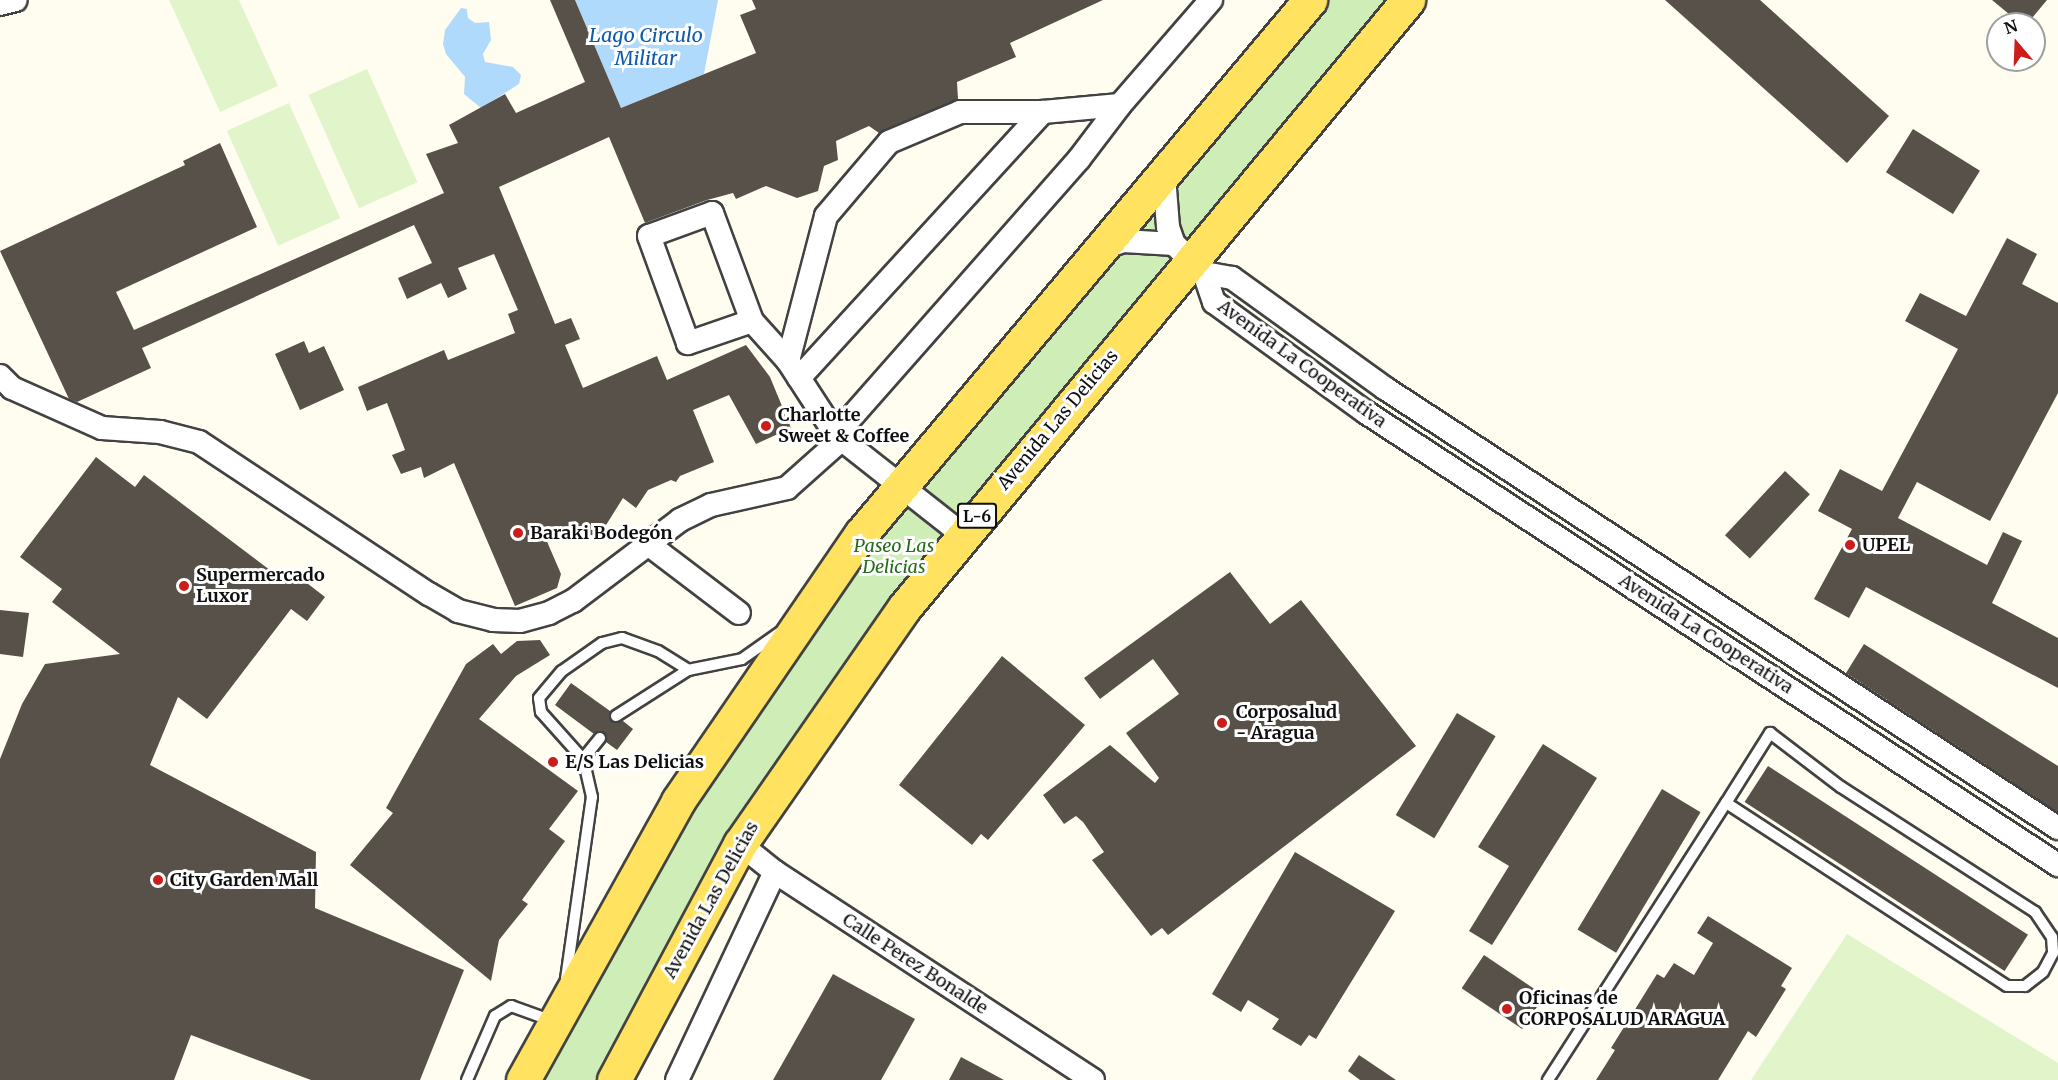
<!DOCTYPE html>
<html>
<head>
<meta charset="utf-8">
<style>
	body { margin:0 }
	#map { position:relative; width:2058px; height:1080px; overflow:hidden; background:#fffdf0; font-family:Merriweather,serif }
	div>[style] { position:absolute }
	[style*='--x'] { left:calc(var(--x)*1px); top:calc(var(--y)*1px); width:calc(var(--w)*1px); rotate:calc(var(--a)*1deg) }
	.green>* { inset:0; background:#cfedb6 }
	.pitch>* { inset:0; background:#e2f4c9; transform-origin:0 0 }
	.water>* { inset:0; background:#b0dafb }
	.building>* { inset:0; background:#58514a; transform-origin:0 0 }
	.roads { filter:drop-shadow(2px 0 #424242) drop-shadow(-2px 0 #424242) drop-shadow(0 2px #424242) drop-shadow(0 -2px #424242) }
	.lane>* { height:10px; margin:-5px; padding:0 5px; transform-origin:5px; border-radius:5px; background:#fff }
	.street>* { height:22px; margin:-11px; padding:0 11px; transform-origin:11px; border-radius:11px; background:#fff }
	.primary>* { height:33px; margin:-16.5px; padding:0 16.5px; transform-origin:16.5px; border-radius:16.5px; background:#ffe360 }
	.dots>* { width:16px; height:16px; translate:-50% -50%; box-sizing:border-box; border:3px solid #fff; border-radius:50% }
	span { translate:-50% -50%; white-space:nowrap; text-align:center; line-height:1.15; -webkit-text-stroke:6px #fff; paint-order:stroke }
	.shield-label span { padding:2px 4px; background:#fff; border:2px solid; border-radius:4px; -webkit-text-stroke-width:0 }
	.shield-label { font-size:16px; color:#0f0f0f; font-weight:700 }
	.street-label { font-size:18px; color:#0f0f0f }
	.poi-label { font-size:18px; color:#0f0f0f; font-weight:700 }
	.left { translate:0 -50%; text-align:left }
	.park-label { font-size:18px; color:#246d19; font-style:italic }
	.water-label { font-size:20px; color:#0d5bac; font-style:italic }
	.north { position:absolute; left:1986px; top:12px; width:60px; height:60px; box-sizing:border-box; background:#fff; border:2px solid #9f9f9f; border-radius:50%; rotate:341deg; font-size:16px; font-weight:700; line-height:24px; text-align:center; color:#0f0f0f }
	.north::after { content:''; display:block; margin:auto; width:21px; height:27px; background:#cb1e1a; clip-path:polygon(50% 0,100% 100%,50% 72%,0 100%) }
</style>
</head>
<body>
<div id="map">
	<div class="green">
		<i style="clip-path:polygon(1310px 0,1408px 0,904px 608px,614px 1080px,523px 1080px,861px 534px)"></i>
	</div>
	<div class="pitch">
		<i style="clip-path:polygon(169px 0,239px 0,278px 86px,220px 112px)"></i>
		<i style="left:367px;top:69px;width:124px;height:64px;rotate:66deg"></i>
		<i style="left:289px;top:103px;width:126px;height:68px;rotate:66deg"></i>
		<i style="clip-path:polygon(1847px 934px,2058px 1063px,2058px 1080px,1751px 1080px)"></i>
	</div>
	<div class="water">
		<i style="clip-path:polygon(575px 0,718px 0,704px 74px,621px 108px)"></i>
		<i style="clip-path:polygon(461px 8px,467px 9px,468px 18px,475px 23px,489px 22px,491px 40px,483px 54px,485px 62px,513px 67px,521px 75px,519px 84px,481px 108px,464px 94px,465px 77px,446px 54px,443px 44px,445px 30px)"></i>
	</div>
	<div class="building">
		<i style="clip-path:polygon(550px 0,575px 0,621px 108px,756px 53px,740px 15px,756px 9px,752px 0,1103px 0,1010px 43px,1016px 57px,957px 82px,958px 99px,879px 133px,869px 126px,836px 141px,838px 160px,824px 166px,818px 191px,797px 198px,766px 186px,736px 199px,733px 193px,707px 200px,645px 223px,609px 137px,499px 187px,555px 324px,571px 318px,580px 339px,565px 345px,583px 388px,657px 356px,667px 380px,746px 345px,770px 377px,791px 428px,756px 444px,729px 395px,693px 410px,714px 462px,680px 476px,676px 482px,671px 480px,648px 490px,636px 508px,623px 498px,596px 541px,545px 537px,561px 574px,557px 588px,515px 606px,454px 463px,424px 478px,421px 467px,401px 474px,392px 455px,405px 450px,387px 403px,367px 411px,358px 387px,444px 350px,448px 360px,515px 333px,508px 314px,518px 310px,494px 254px,458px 268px,467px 289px,448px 298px,441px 283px,407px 299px,398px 278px,432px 263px,414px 225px,142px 348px,151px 368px,77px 402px,69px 399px,0 251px,185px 165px,183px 161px,220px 143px,257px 227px,116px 292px,134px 330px,444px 193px,426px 154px,458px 143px,449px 125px,505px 94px,516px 113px,585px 82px)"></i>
		<i style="clip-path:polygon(1665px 0,1760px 0,1889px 116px,1847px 163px)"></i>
		<i style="clip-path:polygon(1992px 0,2047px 0,2027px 24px,2021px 24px)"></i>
		<i style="left:1913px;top:129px;width:79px;height:51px;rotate:32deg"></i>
		<i style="clip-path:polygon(2007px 238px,2037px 254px,2022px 284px,2058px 303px,2058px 393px,1990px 521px,1917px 482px,1898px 518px,1987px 565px,2003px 532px,2022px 541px,1992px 603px,2058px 638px,2058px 688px,1866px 587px,1849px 618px,1814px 599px,1852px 529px,1818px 511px,1840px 469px,1882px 491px,1958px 349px,1905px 321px,1920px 293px,1966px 316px)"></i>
		<i style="clip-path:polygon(304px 341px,309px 353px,324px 346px,344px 390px,300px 410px,275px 354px)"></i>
		<i style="clip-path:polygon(96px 457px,135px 487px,144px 475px,287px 583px,294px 573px,325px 597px,307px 621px,291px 609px,207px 719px,178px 697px,150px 765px,316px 852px,315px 908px,464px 970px,420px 1080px,311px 1080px,191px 1035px,174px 1080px,0 1080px,0 759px,22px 704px,45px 664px,120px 654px,52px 602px,62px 589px,20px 557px)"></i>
		<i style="left:1785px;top:471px;width:34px;height:88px;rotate:43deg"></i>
		<i style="clip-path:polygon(1230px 572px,1270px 624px,1301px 600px,1416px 746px,1168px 935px,1162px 928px,1151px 936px,1092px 860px,1104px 852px,1083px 822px,1076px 816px,1064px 824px,1043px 795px,1110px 745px,1155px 783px,1159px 778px,1126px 733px,1179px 694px,1153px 659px,1100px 699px,1084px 678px)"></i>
		<i style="clip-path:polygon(0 610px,29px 613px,23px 657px,0 654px)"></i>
		<i style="clip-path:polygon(540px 640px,550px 655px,516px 676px,479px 719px,578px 791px,549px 829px,565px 841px,522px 900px,528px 904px,499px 940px,491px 981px,350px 865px,393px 813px,386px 808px,466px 664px,493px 644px,501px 654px,517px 641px)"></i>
		<i style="clip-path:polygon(1864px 644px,2058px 766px,2058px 812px,1846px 673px)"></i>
		<i style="clip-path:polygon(1002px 656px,1085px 725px,988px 840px,981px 834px,972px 845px,899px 785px)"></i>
		<i style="clip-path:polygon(571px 683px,610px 711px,612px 722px,623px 721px,633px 729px,617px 750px,606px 742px,604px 732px,594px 734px,555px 705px)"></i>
		<i style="left:1457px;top:713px;width:45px;height:119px;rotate:31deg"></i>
		<i style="clip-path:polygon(1543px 744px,1597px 778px,1492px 945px,1469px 931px,1509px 866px,1478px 847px)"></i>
		<i style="left:1768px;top:766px;width:310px;height:43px;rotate:33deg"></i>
		<i style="left:1662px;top:789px;width:45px;height:164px;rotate:31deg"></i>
		<i style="clip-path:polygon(1295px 852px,1395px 911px,1316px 1039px,1309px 1035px,1301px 1046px,1272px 1029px,1279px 1019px,1248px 1000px,1241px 1012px,1212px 994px)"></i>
		<i style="clip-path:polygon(1708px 916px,1792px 968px,1781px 986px,1786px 989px,1756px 1037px,1748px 1031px,1718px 1080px,1596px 1080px,1615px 1050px,1611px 1048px,1657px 974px,1664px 978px,1674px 963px,1694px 975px,1713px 943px,1697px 933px)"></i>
		<i style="left:1484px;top:955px;width:73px;height:40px;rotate:34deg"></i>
		<i style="clip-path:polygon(833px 974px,915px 1019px,881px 1080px,773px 1080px)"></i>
		<i style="clip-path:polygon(1359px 1055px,1396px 1080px,1360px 1080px,1348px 1071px)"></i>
		<i style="clip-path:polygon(961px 1057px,1004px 1080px,949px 1080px)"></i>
	</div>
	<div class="roads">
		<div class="lane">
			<i style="--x:616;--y:716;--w:85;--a:-32.6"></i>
			<i style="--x:583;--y:759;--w:27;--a:-51"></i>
			<i style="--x:566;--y:979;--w:184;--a:-81.9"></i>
			<i style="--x:592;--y:797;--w:39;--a:-103"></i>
			<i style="--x:583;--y:759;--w:63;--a:-131.8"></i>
			<i style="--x:541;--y:712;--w:14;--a:-98"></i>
			<i style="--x:539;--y:698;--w:35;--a:-50"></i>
			<i style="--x:562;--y:671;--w:49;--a:-35"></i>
			<i style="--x:602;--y:643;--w:21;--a:-14"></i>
			<i style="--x:622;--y:638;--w:38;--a:20"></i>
			<i style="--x:658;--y:651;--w:36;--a:32"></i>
			<i style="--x:688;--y:670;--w:55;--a:-11.5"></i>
			<i style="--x:742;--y:659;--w:45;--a:-35.1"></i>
			<i style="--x:467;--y:1080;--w:70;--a:-66.4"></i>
			<i style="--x:495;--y:1016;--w:19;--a:-32"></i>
			<i style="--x:511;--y:1006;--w:45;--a:19.7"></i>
			<i style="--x:1548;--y:1080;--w:329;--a:-57.3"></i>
			<i style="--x:1726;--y:803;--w:83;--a:-57.8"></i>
			<i style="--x:1770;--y:733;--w:89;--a:37.3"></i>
			<i style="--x:1841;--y:787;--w:231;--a:32.8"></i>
			<i style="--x:2035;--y:912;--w:30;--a:56"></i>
			<i style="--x:2052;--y:937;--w:16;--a:86"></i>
			<i style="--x:2053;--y:953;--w:21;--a:118"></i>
			<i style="--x:2043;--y:972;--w:23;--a:142"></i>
			<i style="--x:2025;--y:986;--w:18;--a:180"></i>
			<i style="--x:2007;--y:986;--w:335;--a:-146.9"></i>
		</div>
		<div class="street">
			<i style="--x:0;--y:4;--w:16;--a:-14"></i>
			<i style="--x:1120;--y:105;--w:139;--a:-49.1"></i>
			<i style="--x:1164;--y:176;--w:51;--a:85.5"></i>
			<i style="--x:1168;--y:227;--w:18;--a:71"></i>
			<i style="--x:1174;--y:244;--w:37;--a:44"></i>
			<i style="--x:1106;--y:247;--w:18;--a:-19"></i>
			<i style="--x:1123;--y:241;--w:51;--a:3.4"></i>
			<i style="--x:752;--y:321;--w:68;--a:161"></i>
			<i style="--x:688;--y:343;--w:114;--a:-110"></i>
			<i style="--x:649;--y:236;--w:67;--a:-20.1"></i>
			<i style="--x:712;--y:213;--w:115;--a:69.7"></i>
			<i style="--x:752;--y:321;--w:54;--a:48"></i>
			<i style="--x:788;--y:361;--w:88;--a:57"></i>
			<i style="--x:836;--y:435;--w:160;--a:38.2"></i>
			<i style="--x:788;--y:361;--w:150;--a:-75.3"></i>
			<i style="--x:826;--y:216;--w:97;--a:-49.6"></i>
			<i style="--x:889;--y:142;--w:77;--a:-22.9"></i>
			<i style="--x:960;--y:112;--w:83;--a:0"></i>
			<i style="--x:1043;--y:112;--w:77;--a:-5.2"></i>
			<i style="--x:1120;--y:105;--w:68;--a:127.2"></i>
			<i style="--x:1079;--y:159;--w:368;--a:131.4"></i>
			<i style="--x:0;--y:376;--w:17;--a:45"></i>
			<i style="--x:12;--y:388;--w:98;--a:24"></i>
			<i style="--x:102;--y:428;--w:58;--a:3.9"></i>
			<i style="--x:160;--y:432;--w:40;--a:14.4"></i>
			<i style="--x:199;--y:442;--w:276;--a:33.5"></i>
			<i style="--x:429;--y:594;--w:34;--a:30"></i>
			<i style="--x:458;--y:611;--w:36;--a:14"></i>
			<i style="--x:493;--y:620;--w:27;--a:2"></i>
			<i style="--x:520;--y:621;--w:30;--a:-15"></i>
			<i style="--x:549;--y:613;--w:27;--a:-27"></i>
			<i style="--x:573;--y:601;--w:134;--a:-37.1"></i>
			<i style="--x:680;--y:520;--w:34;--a:-26"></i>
			<i style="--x:711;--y:505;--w:78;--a:-12.6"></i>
			<i style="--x:787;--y:488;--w:74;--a:-41.7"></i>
			<i style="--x:799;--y:378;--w:361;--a:-47.5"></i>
			<i style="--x:648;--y:544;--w:114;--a:37.2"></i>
			<i style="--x:2058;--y:828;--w:803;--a:-146.84"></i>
			<i style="--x:1386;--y:389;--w:190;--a:-144.2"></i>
			<i style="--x:1232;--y:278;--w:28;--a:-170"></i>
			<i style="--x:1204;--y:273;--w:31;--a:71"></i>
			<i style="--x:1214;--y:302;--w:189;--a:36"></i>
			<i style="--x:1367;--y:413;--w:826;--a:33.19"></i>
			<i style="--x:740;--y:844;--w:45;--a:38.7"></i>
			<i style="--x:775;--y:872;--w:380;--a:33.2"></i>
			<i style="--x:677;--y:1080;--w:230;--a:-64.8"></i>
		</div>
		<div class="primary">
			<i style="--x:523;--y:1080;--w:319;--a:-60.9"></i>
			<i style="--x:678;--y:801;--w:324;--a:-55.6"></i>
			<i style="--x:861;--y:534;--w:698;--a:-49.94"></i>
			<i style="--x:614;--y:1080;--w:268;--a:-61.9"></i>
			<i style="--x:740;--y:844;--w:287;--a:-55.2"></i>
			<i style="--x:904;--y:608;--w:790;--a:-50.34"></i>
		</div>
	</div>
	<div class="dots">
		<i style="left:766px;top:426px;background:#cb1e1a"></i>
		<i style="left:518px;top:533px;background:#cb1e1a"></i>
		<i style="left:1850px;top:545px;background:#cb1e1a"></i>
		<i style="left:184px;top:586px;background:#cb1e1a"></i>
		<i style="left:1222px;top:723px;background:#cb1e1a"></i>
		<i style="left:553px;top:762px;background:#cb1e1a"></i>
		<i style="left:158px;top:880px;background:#cb1e1a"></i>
		<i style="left:1507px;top:1009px;background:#cb1e1a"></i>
	</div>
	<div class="shield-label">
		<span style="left:977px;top:516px">L-6</span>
	</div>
	<div class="street-label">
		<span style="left:1302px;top:364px;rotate:36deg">Avenida La Cooperativa</span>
		<span style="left:1058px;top:420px;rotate:-50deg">Avenida Las Delicias</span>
		<span style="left:1706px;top:634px;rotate:33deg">Avenida La Cooperativa</span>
		<span style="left:711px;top:900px;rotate:-61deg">Avenida Las Delicias</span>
		<span style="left:915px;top:964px;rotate:33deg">Calle Perez Bonalde</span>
	</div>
	<div class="poi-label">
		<span class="left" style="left:778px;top:426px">Charlotte<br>Sweet &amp; Coffee</span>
		<span class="left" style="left:530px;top:533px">Baraki Bodegón</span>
		<span class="left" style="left:1862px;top:545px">UPEL</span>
		<span class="left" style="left:196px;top:586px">Supermercado<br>Luxor</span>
		<span class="left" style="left:1236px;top:723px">Corposalud<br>- Aragua</span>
		<span class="left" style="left:565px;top:762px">E/S Las Delicias</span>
		<span class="left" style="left:170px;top:880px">City Garden Mall</span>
		<span class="left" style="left:1519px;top:1009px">Oficinas de<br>CORPOSALUD ARAGUA</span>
	</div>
	<div class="park-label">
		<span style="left:894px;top:557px">Paseo Las<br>Delicias</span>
	</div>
	<div class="water-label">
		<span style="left:646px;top:46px">Lago Circulo<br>Militar</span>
	</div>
	<div class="north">N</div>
</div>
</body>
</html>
